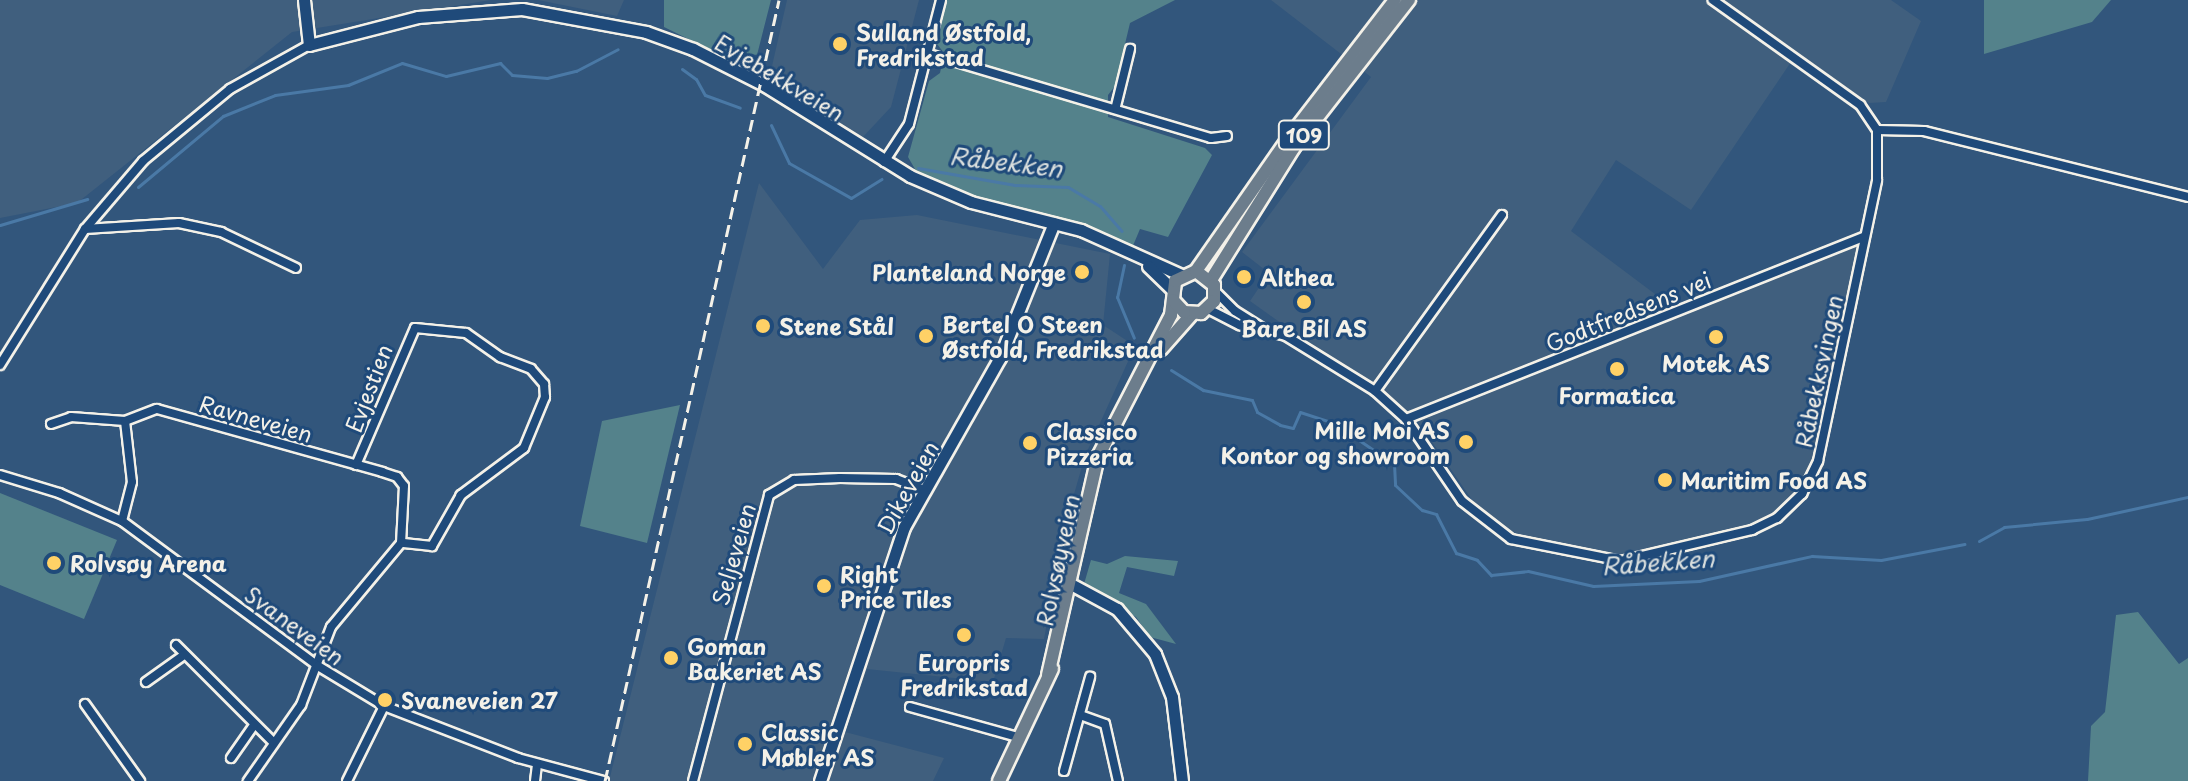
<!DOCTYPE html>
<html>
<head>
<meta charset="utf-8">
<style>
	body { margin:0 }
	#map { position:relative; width:2188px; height:781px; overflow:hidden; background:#32567c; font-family:"Playpen Sans",sans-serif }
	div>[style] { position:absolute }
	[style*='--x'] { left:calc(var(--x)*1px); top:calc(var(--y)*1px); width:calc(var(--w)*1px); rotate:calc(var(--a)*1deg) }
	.built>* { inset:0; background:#405f7e }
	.green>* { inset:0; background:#54828b }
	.stream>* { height:3px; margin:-1.5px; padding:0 1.5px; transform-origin:1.5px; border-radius:1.5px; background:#4a79a6 }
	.roads { filter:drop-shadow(2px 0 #f4f1e8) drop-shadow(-2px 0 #f4f1e8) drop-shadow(0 2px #f4f1e8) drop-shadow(0 -2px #f4f1e8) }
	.street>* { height:8px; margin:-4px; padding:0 4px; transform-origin:4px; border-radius:4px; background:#1f4a7a }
	.secondary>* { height:11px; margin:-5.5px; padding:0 5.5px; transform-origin:5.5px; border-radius:5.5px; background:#1f4a7a }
	.primary>* { height:12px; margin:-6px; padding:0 6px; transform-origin:6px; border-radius:6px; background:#6c7d8c }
	.rail>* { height:3px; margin-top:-1.5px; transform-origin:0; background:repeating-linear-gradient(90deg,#f4f1e8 0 12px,transparent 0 18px) }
	.dots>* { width:22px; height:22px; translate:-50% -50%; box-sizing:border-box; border:4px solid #1f4a7a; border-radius:50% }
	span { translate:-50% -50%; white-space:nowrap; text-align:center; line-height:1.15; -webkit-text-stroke:6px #1f4a7a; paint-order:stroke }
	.shield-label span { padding:2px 6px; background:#1f4a7a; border:2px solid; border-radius:6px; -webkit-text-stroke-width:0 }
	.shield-label { font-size:20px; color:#f4f1e8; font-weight:700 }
	.poi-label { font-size:22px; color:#f4f1e8; font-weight:700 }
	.left { translate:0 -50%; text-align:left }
	.right { translate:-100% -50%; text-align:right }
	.street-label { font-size:22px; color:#f4f1e8 }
	.water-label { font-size:24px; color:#dadfde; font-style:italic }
</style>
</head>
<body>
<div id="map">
	<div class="built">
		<i style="clip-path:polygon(0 0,491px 0,292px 32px,77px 203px,0 218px)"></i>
		<i style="clip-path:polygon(538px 0,624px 0,617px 16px)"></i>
		<i style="clip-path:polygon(787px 0,919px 0,891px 107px,862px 138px,770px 75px)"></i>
		<i style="clip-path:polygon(1271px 0,1891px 0,1921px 21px,1886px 102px,1869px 103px,1797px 53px,1691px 210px,1616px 160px,1571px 231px,1683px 315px,1858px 244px,1816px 457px,1800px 488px,1773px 514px,1740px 528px,1595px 560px,1488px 523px,1417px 420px,1250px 301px,1269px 273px,1242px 252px,1371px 77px)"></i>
		<i style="clip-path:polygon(759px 183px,823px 269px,860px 220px,917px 215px,1110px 254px,1103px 325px,1135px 346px,1085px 456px,1064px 529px,1044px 639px,1006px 638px,993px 682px,867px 669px,845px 732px,944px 758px,933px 781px,609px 781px)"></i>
	</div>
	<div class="green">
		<i style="clip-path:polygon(664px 0,771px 0,757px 55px,737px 52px,729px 59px,664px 27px)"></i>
		<i style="clip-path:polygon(947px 0,1175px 0,1130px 23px,1115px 86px,1108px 95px,1108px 117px,1205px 148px,1212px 155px,1168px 237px,1140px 229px,1132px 248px,1027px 209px,968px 198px,919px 176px,908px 157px,929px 81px,940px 73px,944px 53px,937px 44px)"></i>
		<i style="clip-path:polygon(1984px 0,2111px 0,2092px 22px,1984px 54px)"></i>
		<i style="clip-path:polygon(680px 405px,647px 543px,580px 526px,602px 421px)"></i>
		<i style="clip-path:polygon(0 493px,117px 540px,84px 619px,0 585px)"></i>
		<i style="clip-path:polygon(1125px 556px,1178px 561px,1174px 576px,1127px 567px,1119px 593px,1146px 604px,1176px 644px,1150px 637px,1136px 617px,1084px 584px,1091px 560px,1107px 564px)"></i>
		<i style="clip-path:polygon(2138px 612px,2179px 664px,2188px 658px,2188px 781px,2088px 781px,2091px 726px,2105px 712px,2116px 615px)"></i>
	</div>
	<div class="stream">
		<i style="--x:682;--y:69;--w:17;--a:36"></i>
		<i style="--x:696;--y:79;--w:18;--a:61"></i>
		<i style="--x:705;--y:95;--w:37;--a:20"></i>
		<i style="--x:771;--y:125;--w:42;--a:64.7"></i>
		<i style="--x:789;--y:163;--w:71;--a:29.4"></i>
		<i style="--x:851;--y:198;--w:36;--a:-32"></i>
		<i style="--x:918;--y:168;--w:97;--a:10"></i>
		<i style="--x:1014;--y:185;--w:54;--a:2.1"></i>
		<i style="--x:1068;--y:187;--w:37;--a:31"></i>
		<i style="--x:1100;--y:206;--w:33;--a:49"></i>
		<i style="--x:138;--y:187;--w:111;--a:-39.9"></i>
		<i style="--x:223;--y:116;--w:56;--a:-22"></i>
		<i style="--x:275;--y:95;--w:74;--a:-7.8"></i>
		<i style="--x:348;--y:85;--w:58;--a:-22.2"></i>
		<i style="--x:402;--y:63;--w:46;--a:16.5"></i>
		<i style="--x:446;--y:76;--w:56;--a:-13.5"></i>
		<i style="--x:500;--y:63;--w:17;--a:45"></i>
		<i style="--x:512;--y:75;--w:35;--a:5"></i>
		<i style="--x:547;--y:78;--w:30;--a:-14"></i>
		<i style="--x:576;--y:71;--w:47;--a:-27.6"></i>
		<i style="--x:0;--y:225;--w:91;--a:-16.6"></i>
		<i style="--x:1124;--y:265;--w:33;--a:102"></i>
		<i style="--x:1117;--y:297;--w:44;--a:67.5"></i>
		<i style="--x:1171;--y:370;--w:38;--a:32"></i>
		<i style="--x:1203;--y:390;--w:50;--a:11.5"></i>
		<i style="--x:1252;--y:400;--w:13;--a:67"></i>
		<i style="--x:1257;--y:412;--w:26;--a:29"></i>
		<i style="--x:1280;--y:425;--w:13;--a:13"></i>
		<i style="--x:1293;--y:428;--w:17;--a:-66"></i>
		<i style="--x:1300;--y:412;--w:36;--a:18"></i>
		<i style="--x:1334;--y:423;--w:73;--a:34.3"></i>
		<i style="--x:1394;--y:464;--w:21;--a:87"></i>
		<i style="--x:1395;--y:485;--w:37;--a:43"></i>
		<i style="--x:1422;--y:510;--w:15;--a:16"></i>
		<i style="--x:1436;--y:514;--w:44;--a:62.9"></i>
		<i style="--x:1456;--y:553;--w:22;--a:18"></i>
		<i style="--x:1477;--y:560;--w:21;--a:47"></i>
		<i style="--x:1491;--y:575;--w:37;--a:-6"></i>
		<i style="--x:1528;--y:571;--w:67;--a:13"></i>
		<i style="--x:1593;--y:586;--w:106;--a:-2.7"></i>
		<i style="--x:1699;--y:581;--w:116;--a:-12.5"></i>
		<i style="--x:1812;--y:556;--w:69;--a:3.3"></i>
		<i style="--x:1881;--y:560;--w:85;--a:-10.9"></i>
		<i style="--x:1979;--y:541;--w:29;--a:-29"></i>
		<i style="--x:2004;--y:527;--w:83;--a:-5.5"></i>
		<i style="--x:2087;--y:519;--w:103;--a:-12.3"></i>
	</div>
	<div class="roads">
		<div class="street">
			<i style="--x:929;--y:54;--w:294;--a:16.6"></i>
			<i style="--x:1211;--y:138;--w:16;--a:-7"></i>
			<i style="--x:1116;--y:106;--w:59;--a:-76.2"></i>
			<i style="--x:1877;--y:130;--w:47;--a:1.2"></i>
			<i style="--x:1924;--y:131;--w:272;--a:14"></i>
			<i style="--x:884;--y:162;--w:45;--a:-56.7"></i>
			<i style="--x:909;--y:124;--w:128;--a:-75.5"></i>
			<i style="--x:85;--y:229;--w:94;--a:-3.7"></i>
			<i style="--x:179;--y:223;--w:43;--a:12.1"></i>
			<i style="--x:221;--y:232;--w:83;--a:25.6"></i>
			<i style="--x:1215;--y:291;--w:28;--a:45"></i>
			<i style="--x:1235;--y:311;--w:36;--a:32"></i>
			<i style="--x:1208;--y:309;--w:36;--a:27"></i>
			<i style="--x:1240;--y:325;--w:47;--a:13.4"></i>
			<i style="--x:1286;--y:336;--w:105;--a:31.7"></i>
			<i style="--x:1375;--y:391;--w:42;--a:42.1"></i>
			<i style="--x:1406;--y:419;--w:99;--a:55.7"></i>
			<i style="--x:1462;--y:501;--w:62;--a:37.8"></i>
			<i style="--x:1511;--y:539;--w:112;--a:11.3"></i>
			<i style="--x:1621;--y:561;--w:135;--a:-13.3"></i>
			<i style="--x:1752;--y:530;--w:28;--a:-26"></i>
			<i style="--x:1777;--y:518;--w:35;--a:-44"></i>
			<i style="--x:1802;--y:494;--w:37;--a:-64"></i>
			<i style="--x:1818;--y:461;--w:287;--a:-78.1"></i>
			<i style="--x:1877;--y:180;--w:50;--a:-90"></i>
			<i style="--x:1877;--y:130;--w:30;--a:-124"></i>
			<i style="--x:1860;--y:105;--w:181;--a:-144.5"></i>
			<i style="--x:0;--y:365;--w:160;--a:-58"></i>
			<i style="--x:85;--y:229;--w:89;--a:-49.5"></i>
			<i style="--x:143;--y:161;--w:113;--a:-39.6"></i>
			<i style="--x:230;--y:89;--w:90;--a:-29.1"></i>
			<i style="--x:1375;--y:391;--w:217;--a:-54.2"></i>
			<i style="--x:1406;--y:419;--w:493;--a:-21.7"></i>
			<i style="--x:125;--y:421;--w:34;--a:-21"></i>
			<i style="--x:157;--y:409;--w:234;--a:15.6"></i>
			<i style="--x:382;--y:472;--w:16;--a:18"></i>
			<i style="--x:397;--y:477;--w:11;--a:52"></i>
			<i style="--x:404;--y:486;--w:57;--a:93"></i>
			<i style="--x:401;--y:543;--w:109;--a:129.8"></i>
			<i style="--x:331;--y:627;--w:84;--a:111"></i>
			<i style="--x:301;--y:705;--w:93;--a:124.9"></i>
			<i style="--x:51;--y:424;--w:21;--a:-19"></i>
			<i style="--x:71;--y:417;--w:54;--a:4.2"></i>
			<i style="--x:125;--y:421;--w:61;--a:83.5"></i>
			<i style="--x:132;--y:482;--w:40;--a:104.4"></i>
			<i style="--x:356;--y:465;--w:149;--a:-66.7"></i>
			<i style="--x:415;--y:328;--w:51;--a:5.6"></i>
			<i style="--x:466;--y:333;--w:42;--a:35.2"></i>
			<i style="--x:500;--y:357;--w:33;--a:21"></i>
			<i style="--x:531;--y:369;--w:20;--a:49"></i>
			<i style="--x:544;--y:384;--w:13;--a:86"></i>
			<i style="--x:545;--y:397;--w:55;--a:112.4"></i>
			<i style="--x:524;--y:448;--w:79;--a:143.3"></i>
			<i style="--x:461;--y:495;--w:59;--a:119.6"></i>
			<i style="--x:432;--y:546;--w:31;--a:-174"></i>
			<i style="--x:0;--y:475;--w:62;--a:17"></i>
			<i style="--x:59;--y:493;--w:69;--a:24"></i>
			<i style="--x:122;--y:521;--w:244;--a:36.5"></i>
			<i style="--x:318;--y:666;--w:77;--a:31.2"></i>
			<i style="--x:384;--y:706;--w:144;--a:21.2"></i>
			<i style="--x:518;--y:758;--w:89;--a:15"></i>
			<i style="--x:176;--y:645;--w:136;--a:45"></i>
			<i style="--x:146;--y:682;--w:47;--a:-35.4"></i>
			<i style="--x:85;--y:704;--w:95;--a:54.5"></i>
			<i style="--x:910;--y:707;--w:115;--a:15.6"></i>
			<i style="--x:1083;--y:716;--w:23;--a:20"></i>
			<i style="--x:1105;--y:724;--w:58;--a:77.2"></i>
			<i style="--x:231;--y:758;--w:39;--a:-55"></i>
			<i style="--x:1064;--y:771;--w:98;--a:-74.5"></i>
			<i style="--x:347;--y:781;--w:84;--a:-63.7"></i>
			<i style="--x:535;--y:781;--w:17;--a:-83"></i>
			<i style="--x:693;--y:781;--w:296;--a:-75.1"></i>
			<i style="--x:769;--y:495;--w:29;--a:-31"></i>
			<i style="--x:794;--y:480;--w:46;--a:-2.5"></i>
			<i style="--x:840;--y:478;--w:56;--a:1"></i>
			<i style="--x:896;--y:479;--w:30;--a:21"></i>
		</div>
		<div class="secondary">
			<i style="--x:304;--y:0;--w:45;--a:83.7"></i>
			<i style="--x:309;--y:45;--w:113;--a:-14.4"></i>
			<i style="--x:418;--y:17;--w:104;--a:-4.4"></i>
			<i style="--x:522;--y:9;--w:126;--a:10.5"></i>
			<i style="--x:646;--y:32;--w:50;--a:19.9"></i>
			<i style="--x:693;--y:49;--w:80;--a:26.9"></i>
			<i style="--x:764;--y:85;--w:172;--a:31.9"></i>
			<i style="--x:910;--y:176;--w:66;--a:23.1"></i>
			<i style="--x:971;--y:202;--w:114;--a:14.3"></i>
			<i style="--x:1081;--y:230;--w:110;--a:24.2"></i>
			<i style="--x:1148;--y:266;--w:33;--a:44"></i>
			<i style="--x:1067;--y:582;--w:57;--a:28.4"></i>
			<i style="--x:1117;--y:609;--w:59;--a:49.8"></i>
			<i style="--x:1155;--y:654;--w:46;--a:68.4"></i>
			<i style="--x:1172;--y:697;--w:85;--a:83.2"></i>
			<i style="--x:820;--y:781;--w:268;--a:-71.7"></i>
			<i style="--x:904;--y:527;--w:195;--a:-60.5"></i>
			<i style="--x:1000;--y:357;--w:144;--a:-68.1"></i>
		</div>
		<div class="primary">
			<i style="--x:1196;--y:271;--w:161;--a:-55.1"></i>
			<i style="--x:1288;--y:139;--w:175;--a:-52.4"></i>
			<i style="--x:1211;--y:280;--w:157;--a:-58"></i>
			<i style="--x:1294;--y:147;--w:187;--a:-52"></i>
			<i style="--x:1161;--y:349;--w:47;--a:-48.5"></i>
			<i style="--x:1048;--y:675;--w:224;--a:-77.1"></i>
			<i style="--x:1098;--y:457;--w:160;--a:-62.8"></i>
			<i style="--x:1171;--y:315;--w:34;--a:-83"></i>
			<i style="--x:1175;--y:281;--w:23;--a:-25"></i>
			<i style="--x:1196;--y:271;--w:23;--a:38"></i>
			<i style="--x:1214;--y:285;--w:16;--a:90"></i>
			<i style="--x:1214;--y:301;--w:18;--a:137"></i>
			<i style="--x:1201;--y:313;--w:17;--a:-177"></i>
			<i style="--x:1184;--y:312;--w:16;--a:-133"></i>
			<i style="--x:999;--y:781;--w:124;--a:-64.7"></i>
		</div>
	</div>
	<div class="rail">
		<i style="--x:605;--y:781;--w:800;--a:-77.44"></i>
	</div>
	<div class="dots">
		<i style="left:840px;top:44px;background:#ffd166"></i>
		<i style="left:1082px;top:272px;background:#ffd166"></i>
		<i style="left:1244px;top:277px;background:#ffd166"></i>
		<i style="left:1304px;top:302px;background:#ffd166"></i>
		<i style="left:763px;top:326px;background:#ffd166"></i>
		<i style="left:926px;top:336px;background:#ffd166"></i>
		<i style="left:1716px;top:337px;background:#ffd166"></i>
		<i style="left:1617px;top:369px;background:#ffd166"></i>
		<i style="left:1466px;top:442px;background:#ffd166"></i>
		<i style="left:1030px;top:443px;background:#ffd166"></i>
		<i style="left:1665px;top:480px;background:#ffd166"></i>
		<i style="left:54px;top:563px;background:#ffd166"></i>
		<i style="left:824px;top:586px;background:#ffd166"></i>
		<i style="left:964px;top:635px;background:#ffd166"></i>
		<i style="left:671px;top:658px;background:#ffd166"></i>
		<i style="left:385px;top:700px;background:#ffd166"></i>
		<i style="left:745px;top:744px;background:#ffd166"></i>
	</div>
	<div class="shield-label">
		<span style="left:1304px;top:135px">109</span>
	</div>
	<div class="poi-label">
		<span class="left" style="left:856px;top:44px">Sulland Østfold,<br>Fredrikstad</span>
		<span class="right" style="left:1066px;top:272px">Planteland Norge</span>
		<span class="left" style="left:1260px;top:277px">Althea</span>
		<span class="left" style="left:942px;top:336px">Bertel O Steen<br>Østfold, Fredrikstad</span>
		<span class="left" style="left:779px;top:326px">Stene Stål</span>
		<span style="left:1304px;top:328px">Bare Bil AS</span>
		<span style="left:1716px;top:363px">Motek AS</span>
		<span style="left:1617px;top:395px">Formatica</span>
		<span class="right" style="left:1450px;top:442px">Mille Moi AS<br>Kontor og showroom</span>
		<span class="left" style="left:1046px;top:443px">Classico<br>Pizzeria</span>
		<span class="left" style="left:1681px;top:480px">Maritim Food AS</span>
		<span class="left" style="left:70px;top:563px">Rolvsøy Arena</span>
		<span class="left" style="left:840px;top:586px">Right<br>Price Tiles</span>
		<span class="left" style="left:687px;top:658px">Goman<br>Bakeriet AS</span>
		<span style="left:964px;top:674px">Europris<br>Fredrikstad</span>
		<span class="left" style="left:401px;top:700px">Svaneveien 27</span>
		<span class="left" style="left:761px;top:744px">Classic<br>Møbler AS</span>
	</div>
	<div class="street-label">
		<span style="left:780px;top:77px;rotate:31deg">Evjebekkveien</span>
		<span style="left:1628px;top:311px;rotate:-22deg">Godtfredsens vei</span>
		<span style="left:1818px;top:371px;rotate:-78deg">Råbekksvingen</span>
		<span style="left:368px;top:388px;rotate:-69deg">Evjestien</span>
		<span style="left:256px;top:418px;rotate:16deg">Ravneveien</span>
		<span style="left:907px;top:487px;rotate:-61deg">Dikeveien</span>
		<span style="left:733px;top:554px;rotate:-74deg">Seljeveien</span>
		<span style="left:1057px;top:560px;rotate:-78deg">Rolvsøyveien</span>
		<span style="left:295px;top:625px;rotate:36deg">Svaneveien</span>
	</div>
	<div class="water-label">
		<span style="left:1006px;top:162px;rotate:7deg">Råbekken</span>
		<span style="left:1658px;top:562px;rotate:-4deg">Råbekken</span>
	</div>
</div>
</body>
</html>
